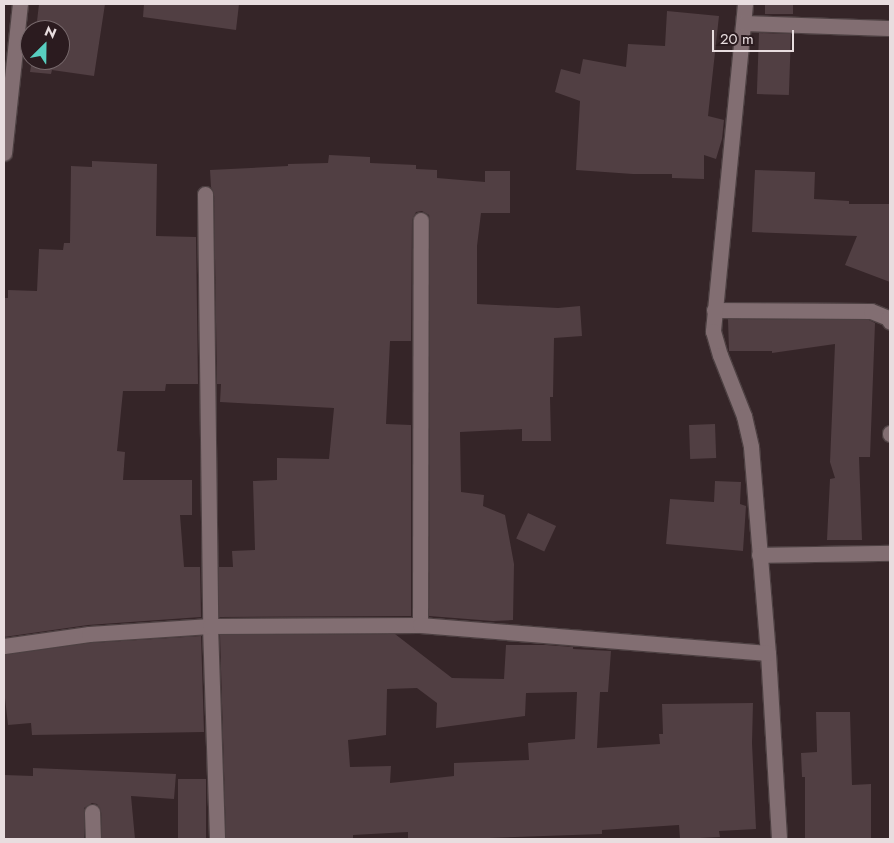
<!DOCTYPE html>
<html>
<head>
<meta charset="utf-8">
<style>
	body { margin:0 }
	#map { position:relative; width:894px; height:843px; overflow:hidden; background:#352528; font-family:Jost,sans-serif }
	div>[style] { position:absolute }
	[style*='--x'] { left:calc(var(--x)*1px); top:calc(var(--y)*1px); width:calc(var(--w)*1px); rotate:calc(var(--a)*1deg) }
	.building>* { inset:0; background:#513f43; transform-origin:0 0 }
	.roads { filter:drop-shadow(1px 0 #4d4042) drop-shadow(-1px 0 #4d4042) drop-shadow(0 1px #4d4042) drop-shadow(0 -1px #4d4042) }
	.lane>* { height:15px; margin:-7.5px; padding:0 7.5px; transform-origin:7.5px; border-radius:7.5px; background:#826e72 }
	.street>* { height:15px; margin:-7.5px; padding:0 7.5px; transform-origin:7.5px; border-radius:7.5px; background:#826e72 }
	span { translate:-50% -50%; white-space:nowrap; text-align:center; line-height:1.15; -webkit-text-stroke:4.5px #2b1b1f; paint-order:stroke }
	.frame { position:absolute; inset:0; border:5px solid #e8dddf; pointer-events:none }
	.north { position:absolute; left:20px; top:20px; width:50px; height:50px; box-sizing:border-box; background:#2b1b1f; border:1px solid #77696c; border-radius:50%; rotate:23deg; font-size:14px; font-weight:700; line-height:20px; text-align:center; color:#e8dddf }
	.north::after { content:''; display:block; margin:auto; width:18px; height:22px; background:#58cec0; clip-path:polygon(50% 0,100% 100%,50% 72%,0 100%) }
	.scale { position:absolute; left:712px; top:30px; width:82px; height:22px; box-sizing:border-box; border:2px solid #e8dddf; border-top:0; padding-left:6px; font-size:15px; line-height:18px; white-space:nowrap; color:#e8dddf; -webkit-text-stroke:4px #2b1b1f; paint-order:stroke }
</style>
</head>
<body>
<div id="map">
	<div class="building">
		<i style="clip-path:polygon(39px 4px,105px 4px,94px 76px,52px 70px,51px 74px,30px 72px,32px 60px,60px 60px,60px 30px,36px 30px)"></i>
		<i style="clip-path:polygon(144px 4px,239px 4px,236px 30px,143px 17px)"></i>
		<i style="left:765px;top:4px;width:28px;height:10px"></i>
		<i style="clip-path:polygon(667px 11px,719px 16px,708px 116px,724px 120px,722px 139px,716px 159px,704px 155px,704px 179px,672px 178px,672px 174px,633px 174px,576px 170px,580px 101px,555px 92px,561px 69px,580px 74px,583px 59px,626px 67px,628px 44px,665px 46px)"></i>
		<i style="left:759px;top:33px;width:32px;height:61px;rotate:2deg"></i>
		<i style="clip-path:polygon(329px 155px,370px 157px,370px 163px,416px 165px,416px 169px,437px 170px,437px 178px,485px 182px,485px 171px,510px 171px,510px 213px,481px 213px,477px 246px,477px 304px,558px 308px,580px 306px,582px 336px,554px 338px,553px 397px,550px 397px,551px 441px,522px 441px,522px 429px,460px 432px,461px 492px,484px 495px,483px 506px,505px 515px,514px 564px,513px 620px,493px 621px,429px 616px,430px 220px,429px 215px,422px 211px,416px 212px,412px 220px,411px 341px,390px 341px,386px 424px,411px 425px,411px 616px,219px 617px,219px 567px,233px 567px,232px 551px,255px 550px,253px 481px,277px 480px,277px 458px,329px 459px,334px 408px,220px 402px,221px 384px,217px 384px,214px 194px,211px 187px,210px 170px,288px 166px,288px 164px,328px 163px)"></i>
		<i style="clip-path:polygon(92px 161px,157px 164px,156px 236px,196px 237px,198px 384px,166px 384px,165px 391px,123px 391px,117px 451px,125px 452px,123px 480px,192px 480px,192px 515px,180px 515px,184px 567px,200px 567px,201px 617px,88px 625px,4px 637px,4px 298px,8px 298px,8px 290px,37px 291px,39px 249px,63px 250px,64px 243px,70px 243px,71px 166px,92px 167px)"></i>
		<i style="clip-path:polygon(755px 170px,815px 172px,814px 199px,849px 201px,849px 204px,890px 204px,890px 282px,845px 265px,857px 236px,752px 232px)"></i>
		<i style="clip-path:polygon(728px 319px,869px 320px,875px 323px,870px 457px,859px 457px,862px 540px,827px 540px,830px 479px,835px 478px,830px 462px,835px 344px,772px 353px,772px 351px,729px 351px)"></i>
		<i style="left:715px;top:424px;width:34px;height:26px;rotate:88deg"></i>
		<i style="clip-path:polygon(715px 481px,741px 482px,740px 504px,746px 506px,743px 551px,666px 544px,670px 499px,714px 502px)"></i>
		<i style="left:528px;top:513px;width:31px;height:28px;rotate:25deg"></i>
		<i style="clip-path:polygon(evenodd,395px 634px,452px 678px,504px 679px,506px 645px,546px 645px,573px 647px,573px 649px,611px 651px,608px 692px,600px 692px,597px 748px,660px 744px,659px 734px,663px 734px,662px 704px,753px 703px,752px 743px,756px 829px,719px 831px,720px 837px,680px 839px,679px 825px,602px 830px,602px 834px,462px 839px,408px 839px,408px 832px,353px 835px,353px 839px,226px 839px,220px 635px,395px 634px,417px 688px,437px 703px,436px 728px,525px 716px,526px 693px,577px 692px,575px 739px,528px 743px,529px 760px,454px 763px,454px 776px,390px 783px,391px 766px,350px 767px,348px 740px,386px 735px,387px 689px,417px 688px)"></i>
		<i style="clip-path:polygon(201px 636px,204px 732px,32px 735px,31px 723px,8px 725px,4px 689px,4px 655px,90px 643px)"></i>
		<i style="clip-path:polygon(816px 712px,850px 712px,852px 785px,871px 784px,871px 839px,805px 839px,805px 777px,802px 777px,801px 753px,817px 752px)"></i>
		<i style="clip-path:polygon(33px 768px,176px 774px,174px 799px,131px 796px,135px 839px,102px 839px,101px 811px,97px 804px,92px 803px,84px 808px,84px 839px,4px 839px,4px 775px,33px 776px)"></i>
		<i style="left:178px;top:779px;width:28px;height:60px"></i>
	</div>
	<div class="roads">
		<div class="lane">
			<i style="--x:714;--y:310;--w:157;--a:0.4"></i>
			<i style="--x:871;--y:311;--w:18;--a:22"></i>
			<i style="--x:888;--y:318;--w:4;--a:63"></i>
			<i style="--x:890;--y:434;--w:1;--a:-90"></i>
			<i style="--x:92;--y:812;--w:27;--a:88"></i>
		</div>
		<div class="street">
			<i style="--x:745;--y:4;--w:329;--a:95.6"></i>
			<i style="--x:713;--y:331;--w:25;--a:74"></i>
			<i style="--x:720;--y:355;--w:66;--a:68.5"></i>
			<i style="--x:744;--y:416;--w:32;--a:77"></i>
			<i style="--x:751;--y:447;--w:207;--a:85.3"></i>
			<i style="--x:768;--y:653;--w:186;--a:86.6"></i>
			<i style="--x:744;--y:23;--w:146;--a:2"></i>
			<i style="--x:4;--y:153;--w:150;--a:-83.9"></i>
			<i style="--x:205;--y:194;--w:432;--a:89.3"></i>
			<i style="--x:210;--y:626;--w:213;--a:88.1"></i>
			<i style="--x:759;--y:555;--w:131;--a:-0.9"></i>
			<i style="--x:420;--y:625;--w:405;--a:-89.9"></i>
			<i style="--x:4;--y:646;--w:86;--a:-8"></i>
			<i style="--x:89;--y:634;--w:121;--a:-3.8"></i>
			<i style="--x:210;--y:626;--w:210;--a:-0.3"></i>
			<i style="--x:420;--y:625;--w:349;--a:4.6"></i>
		</div>
	</div>
	<div class="frame"></div>
	<div class="north">N</div>
	<div class="scale">20 m</div>
</div>
</body>
</html>
